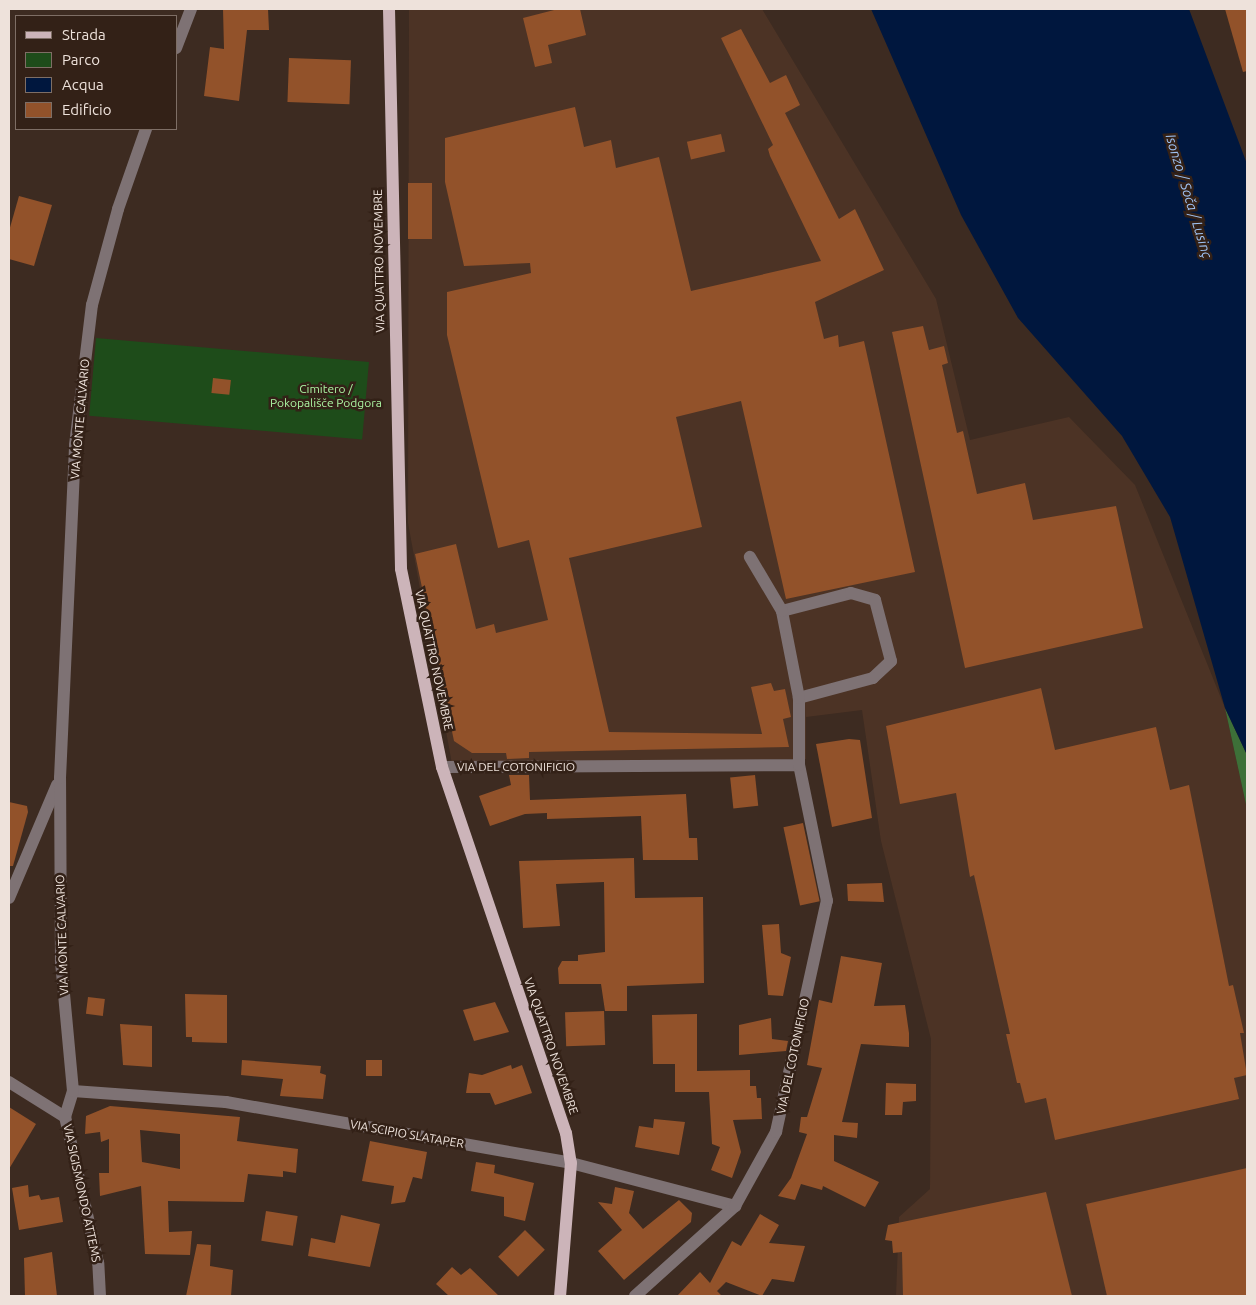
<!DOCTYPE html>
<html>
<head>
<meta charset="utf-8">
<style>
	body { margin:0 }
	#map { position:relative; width:1256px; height:1305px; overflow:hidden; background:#3d2b21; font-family:Ubuntu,sans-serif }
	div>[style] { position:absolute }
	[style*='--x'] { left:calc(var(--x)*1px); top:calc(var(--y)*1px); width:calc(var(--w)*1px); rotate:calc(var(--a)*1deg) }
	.built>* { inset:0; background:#4c3325 }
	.green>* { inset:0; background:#1e4c1a; transform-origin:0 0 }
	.forest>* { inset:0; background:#3d7038 }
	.water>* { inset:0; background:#00173e }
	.building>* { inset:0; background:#92522a; transform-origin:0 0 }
	.minor>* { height:12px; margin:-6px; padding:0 6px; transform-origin:6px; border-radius:6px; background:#7e7274 }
	.major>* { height:12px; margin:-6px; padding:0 6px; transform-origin:6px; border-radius:6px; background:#ccb4b9 }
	span { translate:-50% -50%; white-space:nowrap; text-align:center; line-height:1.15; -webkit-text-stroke:5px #332117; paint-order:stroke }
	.street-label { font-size:12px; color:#eee2db }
	.park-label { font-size:12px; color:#abf4a2 }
	.water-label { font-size:14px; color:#9ec1f2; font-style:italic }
	.frame { position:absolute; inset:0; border:10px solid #eee2db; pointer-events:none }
	.legend { position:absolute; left:15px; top:15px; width:162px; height:115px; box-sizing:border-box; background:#332117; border:1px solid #7e6e65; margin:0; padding:6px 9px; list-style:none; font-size:15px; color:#eee2db }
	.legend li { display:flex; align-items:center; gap:10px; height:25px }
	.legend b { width:25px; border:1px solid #7e6e65 }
</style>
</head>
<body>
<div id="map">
	<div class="built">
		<i style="clip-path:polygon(409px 9px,762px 9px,936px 299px,970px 440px,1069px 417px,1135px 485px,1225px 708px,1247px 809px,1247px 1296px,896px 1296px,899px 1217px,930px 1189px,931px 1039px,881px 841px,862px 710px,806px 717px,806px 759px,452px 764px,408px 523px)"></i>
	</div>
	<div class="green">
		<i style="left:96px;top:338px;width:274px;height:78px;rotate:5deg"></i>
	</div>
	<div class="forest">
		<i style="clip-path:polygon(1225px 708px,1247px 755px,1247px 809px)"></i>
	</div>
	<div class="water">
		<i style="clip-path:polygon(871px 9px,1189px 9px,1247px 164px,1247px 755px,1225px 708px,1170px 517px,1122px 436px,1018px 318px,961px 215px)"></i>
	</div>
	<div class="building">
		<i style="clip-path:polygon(223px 9px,268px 9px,269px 30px,247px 30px,239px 101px,204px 96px,210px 47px,224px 49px)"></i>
		<i style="clip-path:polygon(558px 9px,580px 9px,586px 35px,548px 45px,552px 63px,535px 67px,523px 18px)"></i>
		<i style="clip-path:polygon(1225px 9px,1247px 9px,1247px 71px,1243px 72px)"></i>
		<i style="clip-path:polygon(741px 29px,770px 83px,786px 75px,800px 105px,785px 113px,839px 219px,855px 209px,884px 270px,815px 302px,824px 339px,838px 335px,839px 347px,864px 341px,915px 572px,786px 599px,741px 401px,676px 417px,702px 527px,569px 558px,609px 732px,762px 734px,751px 687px,771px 683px,774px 691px,785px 689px,791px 717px,783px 719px,789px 747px,529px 752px,529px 758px,507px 759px,506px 753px,472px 753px,454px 741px,415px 554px,456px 544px,476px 629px,494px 624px,496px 633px,548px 620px,529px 540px,498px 548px,447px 335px,447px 292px,531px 273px,530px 263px,464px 266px,445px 182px,445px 138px,575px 107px,584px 147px,611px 140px,616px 168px,659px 157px,691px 291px,821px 261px,770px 156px,768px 149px,773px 145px,721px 38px)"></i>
		<i style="left:289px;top:58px;width:62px;height:44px;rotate:2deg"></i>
		<i style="left:721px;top:134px;width:18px;height:35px;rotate:77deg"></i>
		<i style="left:408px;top:183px;width:24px;height:56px"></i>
		<i style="clip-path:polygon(19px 196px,52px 205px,34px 266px,9px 259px,9px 231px)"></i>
		<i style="clip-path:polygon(923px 326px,929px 350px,944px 346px,948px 363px,942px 365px,957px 433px,963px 431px,977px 494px,1025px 483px,1033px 520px,1116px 506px,1143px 628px,965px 668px,892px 332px)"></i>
		<i style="left:213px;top:378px;width:18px;height:15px;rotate:6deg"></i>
		<i style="clip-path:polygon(1041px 688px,1055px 750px,1156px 727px,1170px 790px,1189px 785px,1229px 986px,1233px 985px,1244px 1033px,1240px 1033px,1247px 1075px,1234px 1078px,1239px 1099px,1055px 1140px,1046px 1098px,1025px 1103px,1020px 1083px,1017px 1083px,1006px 1034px,1010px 1034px,974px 875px,970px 877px,956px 793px,900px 804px,886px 726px)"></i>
		<i style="clip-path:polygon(849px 739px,860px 740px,872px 818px,832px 827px,816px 744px)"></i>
		<i style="clip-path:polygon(509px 775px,529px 775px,530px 800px,686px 794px,689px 838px,697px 838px,698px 860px,643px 860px,641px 816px,547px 819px,547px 813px,525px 814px,490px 826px,479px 796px,511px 785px)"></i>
		<i style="left:755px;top:775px;width:31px;height:25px;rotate:84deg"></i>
		<i style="clip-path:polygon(9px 802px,27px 806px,28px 812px,13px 866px,9px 866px)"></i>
		<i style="left:803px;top:823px;width:80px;height:20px;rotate:78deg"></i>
		<i style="clip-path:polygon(634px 858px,635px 898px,703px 897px,704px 983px,627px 986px,627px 1011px,605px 1011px,601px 984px,559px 984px,558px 968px,562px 961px,578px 961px,578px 955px,605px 952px,604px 882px,556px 884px,560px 926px,523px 928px,519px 861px)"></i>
		<i style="clip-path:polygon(882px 883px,884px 902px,848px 901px,847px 884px)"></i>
		<i style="clip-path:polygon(779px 924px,781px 953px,791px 957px,783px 996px,768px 995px,762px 925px)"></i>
		<i style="clip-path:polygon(841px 956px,882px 963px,874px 1006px,905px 1005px,909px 1033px,909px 1047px,861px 1044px,842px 1122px,858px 1123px,857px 1138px,834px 1135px,834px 1161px,879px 1182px,865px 1207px,823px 1186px,822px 1190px,801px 1184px,795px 1200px,778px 1196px,791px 1178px,807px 1134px,799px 1132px,801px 1117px,807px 1117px,822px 1068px,807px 1065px,819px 1000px,832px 1003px)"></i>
		<i style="clip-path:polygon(185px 994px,227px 995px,227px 1043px,192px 1042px,192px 1037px,186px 1037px)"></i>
		<i style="left:88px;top:997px;width:17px;height:17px;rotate:7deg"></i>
		<i style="clip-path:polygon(495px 1002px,509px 1032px,474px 1041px,463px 1010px)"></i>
		<i style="left:604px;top:1011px;width:34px;height:39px;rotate:88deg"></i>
		<i style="clip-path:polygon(697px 1014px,697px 1071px,750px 1070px,750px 1086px,756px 1086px,757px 1098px,761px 1098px,762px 1119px,733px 1120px,741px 1152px,732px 1178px,711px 1170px,720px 1147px,712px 1144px,709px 1092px,675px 1092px,675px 1064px,653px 1064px,652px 1015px)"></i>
		<i style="clip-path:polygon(771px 1018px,772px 1039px,788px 1041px,786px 1051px,739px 1055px,739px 1025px)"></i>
		<i style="clip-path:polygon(120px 1024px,152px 1026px,152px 1067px,123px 1065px)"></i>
		<i style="clip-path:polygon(242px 1060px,321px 1066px,320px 1073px,326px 1075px,323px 1099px,280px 1096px,283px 1079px,241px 1075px)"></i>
		<i style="left:366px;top:1060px;width:16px;height:16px"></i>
		<i style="clip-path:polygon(511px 1065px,512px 1069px,522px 1065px,532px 1093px,495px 1105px,490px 1093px,466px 1093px,469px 1073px,482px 1075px)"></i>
		<i style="clip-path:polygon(886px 1083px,916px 1084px,916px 1101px,903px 1102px,902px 1115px,885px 1115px)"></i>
		<i style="clip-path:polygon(evenodd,110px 1106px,240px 1117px,237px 1141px,298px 1149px,296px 1173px,283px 1171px,283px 1177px,248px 1174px,244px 1202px,168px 1201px,169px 1232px,192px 1231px,190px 1255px,145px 1254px,141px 1186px,100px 1196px,99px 1173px,109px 1173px,109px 1139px,101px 1142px,100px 1132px,85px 1134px,86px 1116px,110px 1106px,140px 1130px,180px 1134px,180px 1169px,142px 1162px,140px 1130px)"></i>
		<i style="clip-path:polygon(9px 1107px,36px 1124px,9px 1169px)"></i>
		<i style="clip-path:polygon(654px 1119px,685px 1122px,679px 1155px,635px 1147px,639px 1126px,653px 1128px)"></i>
		<i style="clip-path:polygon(370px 1141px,427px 1152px,422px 1179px,413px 1177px,405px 1202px,391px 1204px,394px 1186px,362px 1181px)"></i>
		<i style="clip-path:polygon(476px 1162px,495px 1165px,494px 1173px,534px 1183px,525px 1221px,504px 1216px,504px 1197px,471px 1191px)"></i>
		<i style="clip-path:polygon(1247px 1168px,1247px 1296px,1107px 1296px,1086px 1204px)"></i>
		<i style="clip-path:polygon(28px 1185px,29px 1197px,39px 1195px,41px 1200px,59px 1197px,63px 1222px,19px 1230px,12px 1188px)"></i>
		<i style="clip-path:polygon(615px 1187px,634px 1191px,629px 1213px,643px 1229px,679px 1200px,692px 1213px,691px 1222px,624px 1280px,598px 1251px,622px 1230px,598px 1202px,612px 1204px)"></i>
		<i style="clip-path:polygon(1046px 1192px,1072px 1296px,903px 1296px,902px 1252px,893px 1253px,892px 1241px,885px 1240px,888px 1225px)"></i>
		<i style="left:266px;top:1211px;width:32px;height:30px;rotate:9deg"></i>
		<i style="clip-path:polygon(760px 1214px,779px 1225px,769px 1243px,805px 1246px,794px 1282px,772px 1279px,762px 1296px,726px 1282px,717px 1291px,722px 1296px,677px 1296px,700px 1272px,710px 1283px,732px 1241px,741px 1246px)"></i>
		<i style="clip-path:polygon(341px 1215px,380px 1224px,370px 1267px,308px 1256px,311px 1238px,335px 1243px)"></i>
		<i style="left:525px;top:1230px;width:28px;height:38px;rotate:45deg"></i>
		<i style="clip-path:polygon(197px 1244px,211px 1245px,210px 1266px,233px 1270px,231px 1296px,186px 1296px)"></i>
		<i style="clip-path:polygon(52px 1252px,57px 1296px,25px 1296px,24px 1258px)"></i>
		<i style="clip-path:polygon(452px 1267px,461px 1275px,470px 1268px,499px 1296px,449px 1296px,436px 1284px)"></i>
	</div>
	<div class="minor">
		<i style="--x:176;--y:48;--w:42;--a:-69"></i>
		<i style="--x:782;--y:611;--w:71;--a:-14.6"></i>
		<i style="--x:851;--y:593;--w:25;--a:16"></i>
		<i style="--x:875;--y:600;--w:63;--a:75.3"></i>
		<i style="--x:891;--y:661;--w:25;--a:137"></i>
		<i style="--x:873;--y:678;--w:77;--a:164.9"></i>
		<i style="--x:442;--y:767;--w:357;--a:-0.3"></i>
		<i style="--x:9;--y:898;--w:123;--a:-67"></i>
		<i style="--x:9;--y:1082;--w:66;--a:32"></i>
		<i style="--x:73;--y:1091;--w:153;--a:4.1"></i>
		<i style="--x:226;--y:1102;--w:350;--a:10"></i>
		<i style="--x:571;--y:1163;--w:170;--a:14.7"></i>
		<i style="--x:100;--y:1296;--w:33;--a:-93"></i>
		<i style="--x:98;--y:1263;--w:150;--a:-102.7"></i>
		<i style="--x:65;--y:1117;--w:27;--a:-73"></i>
		<i style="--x:73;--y:1091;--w:131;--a:-95.3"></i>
		<i style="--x:61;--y:961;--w:183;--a:-90.3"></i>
		<i style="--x:60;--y:778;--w:333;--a:-87.4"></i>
		<i style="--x:75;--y:445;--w:141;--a:-83.1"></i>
		<i style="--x:92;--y:305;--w:99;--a:-74.8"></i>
		<i style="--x:118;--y:209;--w:85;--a:-70.7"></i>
		<i style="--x:635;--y:1296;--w:135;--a:-42"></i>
		<i style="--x:735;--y:1206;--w:85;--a:-61"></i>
		<i style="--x:776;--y:1132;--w:237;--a:-77.6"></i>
		<i style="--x:827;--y:901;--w:139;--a:-101.6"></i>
		<i style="--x:799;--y:765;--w:67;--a:-90"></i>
		<i style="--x:799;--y:698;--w:89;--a:-101.1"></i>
		<i style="--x:782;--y:611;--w:63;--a:-120.7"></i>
	</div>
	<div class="major">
		<i style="--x:389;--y:9;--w:560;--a:88.77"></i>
		<i style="--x:401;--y:569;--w:202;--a:78.3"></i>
		<i style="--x:442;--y:767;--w:386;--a:71.3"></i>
		<i style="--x:566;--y:1133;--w:30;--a:81"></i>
		<i style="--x:571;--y:1163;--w:133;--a:94.7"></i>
	</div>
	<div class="street-label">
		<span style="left:379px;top:261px;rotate:-91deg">VIA QUATTRO NOVEMBRE</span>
		<span style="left:80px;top:419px;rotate:-85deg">VIA MONTE CALVARIO</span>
		<span style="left:434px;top:660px;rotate:78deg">VIA QUATTRO NOVEMBRE</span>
		<span style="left:516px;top:767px">VIA DEL COTONIFICIO</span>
		<span style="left:62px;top:935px;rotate:-92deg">VIA MONTE CALVARIO</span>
		<span style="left:551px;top:1046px;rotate:71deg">VIA QUATTRO NOVEMBRE</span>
		<span style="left:793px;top:1056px;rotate:-78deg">VIA DEL COTONIFICIO</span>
		<span style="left:407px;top:1134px;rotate:10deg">VIA SCIPIO SLATAPER</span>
		<span style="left:82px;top:1193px;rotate:78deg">VIA SIGISMONDO ATTEMS</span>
	</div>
	<div class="park-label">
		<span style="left:326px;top:396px">Cimitero /<br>Pokopališče Podgora</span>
	</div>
	<div class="water-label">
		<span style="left:1189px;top:196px;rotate:73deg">Isonzo / Soča / Lusinç</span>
	</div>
	<div class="frame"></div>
	<ul class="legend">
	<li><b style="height:6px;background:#ccb4b9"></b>Strada</li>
	<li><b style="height:14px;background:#1e4c1a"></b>Parco</li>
	<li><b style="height:14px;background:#00173e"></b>Acqua</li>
	<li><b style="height:14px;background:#92522a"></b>Edificio</li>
	</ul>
</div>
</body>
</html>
